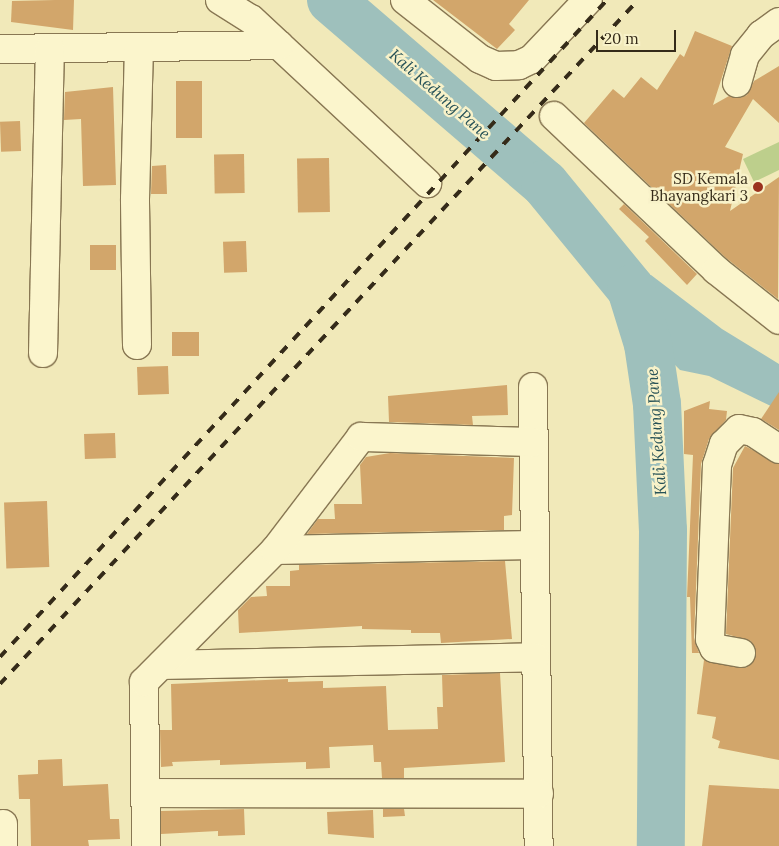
<!DOCTYPE html>
<html>
<head>
<meta charset="utf-8">
<style>
	body { margin:0 }
	#map { position:relative; width:779px; height:846px; overflow:hidden; background:#f1e9b9; font-family:Lora,serif }
	div>[style] { position:absolute }
	[style*='--x'] { left:calc(var(--x)*1px); top:calc(var(--y)*1px); width:calc(var(--w)*1px); rotate:calc(var(--a)*1deg) }
	.green>* { inset:0; background:#bdcf8c }
	.water>* { inset:0; background:#9ec0bc }
	.river>* { height:48px; margin:-24px; padding:0 24px; transform-origin:24px; border-radius:24px; background:#9ec0bc }
	.building>* { inset:0; background:#d2a66b; transform-origin:0 0 }
	.roads { filter:drop-shadow(1px 0 #887753) drop-shadow(-1px 0 #887753) drop-shadow(0 1px #887753) drop-shadow(0 -1px #887753) }
	.minor>* { height:28px; margin:-14px; padding:0 14px; transform-origin:14px; border-radius:14px; background:#fbf5cc }
	.rail>* { height:4px; margin-top:-2px; transform-origin:0; background:repeating-linear-gradient(90deg,#352b19 0 9px,transparent 0 18px) }
	.dots>* { width:14px; height:14px; translate:-50% -50%; box-sizing:border-box; border:2px solid #f8f2c9; border-radius:50% }
	span { translate:-50% -50%; white-space:nowrap; text-align:center; line-height:1.15; -webkit-text-stroke:5px #f8f2c9; paint-order:stroke }
	.poi-label { font-size:15px; color:#352b19 }
	.right { translate:-100% -50%; text-align:right }
	.water-label { font-size:16px; color:#275257; font-style:italic }
	.scale { position:absolute; left:596px; top:30px; width:80px; height:22px; box-sizing:border-box; border:2px solid #352b19; border-top:0; padding-left:6px; font-size:15px; line-height:18px; white-space:nowrap; color:#352b19; -webkit-text-stroke:4px #f8f2c9; paint-order:stroke }
</style>
</head>
<body>
<div id="map">
	<div class="green">
		<i style="clip-path:polygon(779px 142px,779px 170px,754px 182px,743px 159px)"></i>
	</div>
	<div class="water">
		<i style="clip-path:polygon(651px 275px,722px 329px,779px 364px,779px 410px,709px 376px,680px 370px,629px 318px,616px 284px)"></i>
	</div>
	<div class="river">
		<i style="--x:331;--y:0;--w:282;--a:40.7"></i>
		<i style="--x:545;--y:184;--w:136;--a:50.7"></i>
		<i style="--x:631;--y:289;--w:58;--a:72.8"></i>
		<i style="--x:648;--y:344;--w:61;--a:81.5"></i>
		<i style="--x:657;--y:404;--w:126;--a:87.3"></i>
		<i style="--x:663;--y:530;--w:316;--a:90.4"></i>
	</div>
	<div class="building">
		<i style="clip-path:polygon(55px 0,74px 0,73px 30px,11px 22px,12px 1px)"></i>
		<i style="clip-path:polygon(433px 0,529px 0,509px 24px,515px 30px,497px 49px)"></i>
		<i style="clip-path:polygon(695px 31px,732px 46px,713px 105px,729px 96px,740px 98px,747px 95px,754px 81px,779px 66px,779px 123px,753px 99px,725px 147px,743px 154px,730px 211px,779px 177px,778px 299px,726px 258px,584px 123px,613px 89px,624px 98px,641px 77px,657px 90px,680px 54px,684px 57px)"></i>
		<i style="left:202px;top:81px;width:57px;height:26px;rotate:90deg"></i>
		<i style="clip-path:polygon(113px 87px,116px 185px,83px 186px,81px 119px,64px 120px,65px 92px)"></i>
		<i style="left:20px;top:121px;width:30px;height:20px;rotate:88deg"></i>
		<i style="left:244px;top:154px;width:39px;height:30px;rotate:89deg"></i>
		<i style="left:329px;top:158px;width:54px;height:32px;rotate:89deg"></i>
		<i style="clip-path:polygon(166px 165px,167px 194px,151px 194px,152px 166px)"></i>
		<i style="clip-path:polygon(624px 204px,697px 274px,687px 285px,645px 241px,649px 237px,619px 209px)"></i>
		<i style="left:246px;top:241px;width:31px;height:23px;rotate:88deg"></i>
		<i style="left:90px;top:245px;width:26px;height:25px"></i>
		<i style="left:172px;top:332px;width:27px;height:24px"></i>
		<i style="left:168px;top:366px;width:28px;height:31px;rotate:88deg"></i>
		<i style="clip-path:polygon(507px 385px,508px 415px,472px 416px,473px 425px,389px 422px,388px 396px)"></i>
		<i style="clip-path:polygon(779px 392px,779px 430px,761px 419px)"></i>
		<i style="clip-path:polygon(710px 401px,709px 409px,727px 411px,726px 420px,709px 439px,701px 464px,694px 638px,699px 653px,692px 653px,690px 597px,687px 597px,693px 455px,684px 454px,684px 411px)"></i>
		<i style="left:115px;top:433px;width:25px;height:31px;rotate:88deg"></i>
		<i style="clip-path:polygon(745px 446px,779px 464px,779px 760px,718px 748px,720px 741px,712px 738px,716px 717px,697px 714px,704px 660px,746px 668px,756px 655px,751px 641px,726px 634px,733px 468px)"></i>
		<i style="clip-path:polygon(390px 453px,514px 458px,512px 515px,504px 516px,504px 530px,307px 534px,318px 519px,335px 519px,334px 504px,362px 504px,360px 465px,366px 457px)"></i>
		<i style="left:47px;top:501px;width:66px;height:43px;rotate:88deg"></i>
		<i style="clip-path:polygon(505px 561px,512px 639px,441px 643px,440px 633px,411px 633px,411px 630px,362px 629px,362px 626px,239px 633px,238px 610px,251px 597px,267px 596px,266px 586px,290px 586px,290px 571px,299px 570px,299px 565px)"></i>
		<i style="clip-path:polygon(500px 673px,505px 762px,404px 768px,404px 778px,382px 778px,381px 762px,374px 762px,373px 745px,329px 747px,330px 768px,306px 769px,306px 762px,220px 765px,220px 760px,172px 762px,173px 766px,161px 767px,160px 730px,172px 730px,171px 684px,288px 679px,288px 682px,323px 681px,323px 688px,386px 686px,388px 730px,438px 729px,437px 707px,443px 707px,442px 675px)"></i>
		<i style="clip-path:polygon(62px 759px,63px 786px,108px 784px,110px 819px,119px 819px,120px 839px,88px 840px,89px 846px,31px 846px,30px 799px,19px 799px,18px 775px,38px 774px,38px 760px)"></i>
		<i style="clip-path:polygon(709px 785px,779px 789px,779px 846px,702px 846px)"></i>
		<i style="clip-path:polygon(244px 809px,245px 835px,218px 836px,218px 831px,161px 834px,161px 811px)"></i>
		<i style="clip-path:polygon(383px 809px,404px 809px,405px 816px,383px 817px)"></i>
		<i style="clip-path:polygon(373px 810px,374px 838px,328px 834px,327px 812px)"></i>
	</div>
	<div class="roads">
		<div class="minor">
			<i style="--x:220;--y:0;--w:36;--a:32"></i>
			<i style="--x:251;--y:19;--w:241;--a:43"></i>
			<i style="--x:405;--y:0;--w:95;--a:38.2"></i>
			<i style="--x:480;--y:59;--w:17;--a:24"></i>
			<i style="--x:496;--y:66;--w:23;--a:-2"></i>
			<i style="--x:519;--y:65;--w:14;--a:-25"></i>
			<i style="--x:532;--y:59;--w:81;--a:-46.5"></i>
			<i style="--x:0;--y:49;--w:279;--a:-0.8"></i>
			<i style="--x:737;--y:83;--w:29;--a:-74"></i>
			<i style="--x:745;--y:55;--w:26;--a:-51"></i>
			<i style="--x:761;--y:35;--w:22;--a:-36"></i>
			<i style="--x:554;--y:116;--w:224;--a:43.5"></i>
			<i style="--x:716;--y:270;--w:80;--a:38.4"></i>
			<i style="--x:137;--y:345;--w:146;--a:-90.8"></i>
			<i style="--x:135;--y:199;--w:152;--a:-88.5"></i>
			<i style="--x:43;--y:353;--w:304;--a:-88.7"></i>
			<i style="--x:533;--y:387;--w:459;--a:89.3"></i>
			<i style="--x:275;--y:550;--w:257;--a:-1.1"></i>
			<i style="--x:741;--y:653;--w:27;--a:-170"></i>
			<i style="--x:714;--y:648;--w:10;--a:-114"></i>
			<i style="--x:710;--y:639;--w:174;--a:-87.7"></i>
			<i style="--x:717;--y:465;--w:22;--a:-72"></i>
			<i style="--x:724;--y:444;--w:21;--a:-45"></i>
			<i style="--x:739;--y:429;--w:14;--a:12"></i>
			<i style="--x:753;--y:432;--w:31;--a:33"></i>
			<i style="--x:162;--y:665;--w:373;--a:-1.2"></i>
			<i style="--x:148;--y:793;--w:391;--a:0.1"></i>
			<i style="--x:3;--y:824;--w:22;--a:90"></i>
			<i style="--x:146;--y:846;--w:164;--a:-90.7"></i>
			<i style="--x:144;--y:682;--w:186;--a:-45.2"></i>
			<i style="--x:275;--y:550;--w:142;--a:-52.7"></i>
			<i style="--x:361;--y:437;--w:172;--a:1.7"></i>
		</div>
	</div>
	<div class="rail">
		<i style="--x:0;--y:657;--w:894;--a:-47.27"></i>
		<i style="--x:0;--y:684;--w:935;--a:-46.99"></i>
	</div>
	<div class="dots">
		<i style="left:758px;top:187px;background:#9b311e"></i>
	</div>
	<div class="poi-label">
		<span class="right" style="left:748px;top:187px">SD Kemala<br>Bhayangkari 3</span>
	</div>
	<div class="water-label">
		<span style="left:440px;top:94px;rotate:41deg">Kali Kedung Pane</span>
		<span style="left:656px;top:432px;rotate:-94deg">Kali Kedung Pane</span>
	</div>
	<div class="scale">20 m</div>
</div>
</body>
</html>
